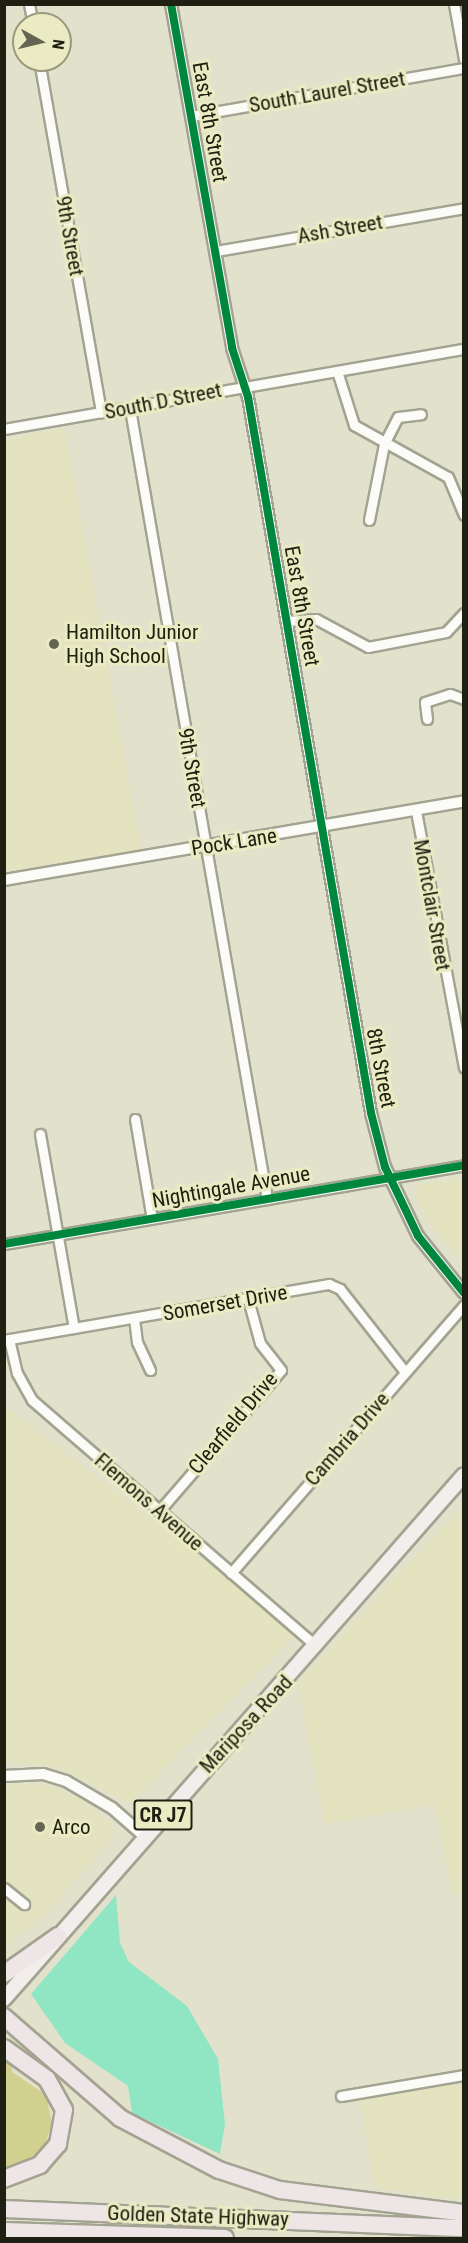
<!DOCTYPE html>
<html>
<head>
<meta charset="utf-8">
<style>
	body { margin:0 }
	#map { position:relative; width:468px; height:2243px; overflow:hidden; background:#e2e2cc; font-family:"Roboto Condensed",sans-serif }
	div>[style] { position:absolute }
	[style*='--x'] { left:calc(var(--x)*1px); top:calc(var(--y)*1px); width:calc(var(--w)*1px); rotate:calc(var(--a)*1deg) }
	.built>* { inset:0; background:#e3e3bf }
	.green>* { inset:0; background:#d1d08e }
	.water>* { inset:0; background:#90e6c2 }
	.roads { filter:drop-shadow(2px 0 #a3a392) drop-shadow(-2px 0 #a3a392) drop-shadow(0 2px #a3a392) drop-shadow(0 -2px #a3a392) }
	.minor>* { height:9px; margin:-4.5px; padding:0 4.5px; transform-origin:4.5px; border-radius:4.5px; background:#fbfbf7 }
	.tertiary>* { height:10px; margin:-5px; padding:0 5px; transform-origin:5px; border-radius:5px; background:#fbfbf7 }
	.primary>* { height:14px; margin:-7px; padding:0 7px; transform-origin:7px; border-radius:7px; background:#f2eeec }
	.motorway>* { height:16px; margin:-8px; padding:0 8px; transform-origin:8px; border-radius:8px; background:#ede5e6 }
	.cycleway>* { height:8px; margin:-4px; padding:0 4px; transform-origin:4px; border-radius:4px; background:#00873e }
	.dots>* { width:16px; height:16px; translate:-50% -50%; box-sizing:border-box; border:3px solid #eaebc3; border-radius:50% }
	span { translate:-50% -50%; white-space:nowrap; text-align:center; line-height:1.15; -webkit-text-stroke:6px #eaebc3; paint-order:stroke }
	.shield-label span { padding:2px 4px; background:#eaebc3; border:2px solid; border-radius:4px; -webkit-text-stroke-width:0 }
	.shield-label { font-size:20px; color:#202012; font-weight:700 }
	.street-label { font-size:21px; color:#202012 }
	.poi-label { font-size:21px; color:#202012 }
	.left { translate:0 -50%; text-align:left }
	.frame { position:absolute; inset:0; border:6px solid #202012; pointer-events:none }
	.north { position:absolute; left:12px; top:12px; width:60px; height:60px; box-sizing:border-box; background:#eaebc3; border:2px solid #999a7c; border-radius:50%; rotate:98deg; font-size:16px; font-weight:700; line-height:24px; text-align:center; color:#202012 }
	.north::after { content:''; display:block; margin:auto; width:21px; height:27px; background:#646453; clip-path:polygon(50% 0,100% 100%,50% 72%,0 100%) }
</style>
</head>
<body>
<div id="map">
	<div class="built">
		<i style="clip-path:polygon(64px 428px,141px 850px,5px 871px,5px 439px)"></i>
		<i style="clip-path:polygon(463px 1177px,464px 1177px,463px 1264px,430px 1223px,415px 1193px,420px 1185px)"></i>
		<i style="clip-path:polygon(4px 1406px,298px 1632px,130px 1803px,59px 1767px,5px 1761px)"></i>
		<i style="clip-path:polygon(463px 1506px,464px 1893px,452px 1895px,435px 1804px,325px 1824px,298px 1683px)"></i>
		<i style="clip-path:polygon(17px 1783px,49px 1786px,82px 1800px,111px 1823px,113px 1836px,49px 1910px,5px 1948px,4px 1787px)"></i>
		<i style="clip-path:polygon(463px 2081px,463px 2200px,375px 2188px,360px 2098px)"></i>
	</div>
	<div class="green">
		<i style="clip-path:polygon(4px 2059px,12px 2063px,12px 2072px,46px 2095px,52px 2123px,43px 2150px,11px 2169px,5px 2169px)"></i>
	</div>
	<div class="water">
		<i style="clip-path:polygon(116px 1895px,120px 1943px,129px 1962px,187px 2006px,218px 2059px,225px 2124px,220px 2154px,132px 2113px,128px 2086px,65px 2043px,31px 1994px)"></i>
	</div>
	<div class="roads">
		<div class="minor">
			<i style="--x:29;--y:4;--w:20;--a:79"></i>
			<i style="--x:454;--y:4;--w:56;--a:79.7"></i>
			<i style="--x:39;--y:60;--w:358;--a:80"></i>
			<i style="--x:191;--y:116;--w:277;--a:-10"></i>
			<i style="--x:216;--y:251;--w:252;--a:-9.8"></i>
			<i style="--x:337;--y:371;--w:57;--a:72.5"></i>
			<i style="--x:354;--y:425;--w:107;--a:29"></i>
			<i style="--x:448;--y:477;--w:41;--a:67.2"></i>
			<i style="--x:130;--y:409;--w:802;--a:80.16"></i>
			<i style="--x:4;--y:429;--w:467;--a:-9.9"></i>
			<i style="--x:369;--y:520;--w:77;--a:-78.8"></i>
			<i style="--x:384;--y:444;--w:30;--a:-63"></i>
			<i style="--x:398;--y:417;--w:23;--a:-7"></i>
			<i style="--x:286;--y:621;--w:30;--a:-4"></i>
			<i style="--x:316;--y:619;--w:59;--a:28.3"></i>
			<i style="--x:368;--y:647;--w:79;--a:-10.9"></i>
			<i style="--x:446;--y:632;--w:26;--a:-47"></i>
			<i style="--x:427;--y:719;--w:17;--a:-97"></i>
			<i style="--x:425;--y:702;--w:26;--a:-18"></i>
			<i style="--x:450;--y:694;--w:15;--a:20"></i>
			<i style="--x:416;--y:811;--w:261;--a:79.4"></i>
			<i style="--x:135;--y:1119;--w:101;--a:80.4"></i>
			<i style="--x:40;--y:1134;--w:197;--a:80.1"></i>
			<i style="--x:4;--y:1244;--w:467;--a:-9.7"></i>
			<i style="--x:134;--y:1318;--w:24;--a:83"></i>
			<i style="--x:137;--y:1342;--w:31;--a:65"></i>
			<i style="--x:9;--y:1339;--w:35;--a:77"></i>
			<i style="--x:17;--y:1373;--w:31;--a:61"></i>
			<i style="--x:32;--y:1400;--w:376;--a:40.9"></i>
			<i style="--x:4;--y:1340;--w:330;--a:-9.8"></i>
			<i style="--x:329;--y:1284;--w:12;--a:24"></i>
			<i style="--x:340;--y:1289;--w:105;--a:51.9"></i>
			<i style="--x:159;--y:1511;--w:186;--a:-49.1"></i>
			<i style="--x:281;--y:1370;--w:34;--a:-128"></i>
			<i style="--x:260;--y:1343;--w:46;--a:-105.3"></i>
			<i style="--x:231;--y:1573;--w:355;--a:-49"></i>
			<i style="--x:4;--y:1888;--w:26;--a:39"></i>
			<i style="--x:341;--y:2096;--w:125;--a:-9.7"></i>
		</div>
		<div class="tertiary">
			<i style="--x:171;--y:4;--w:349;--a:79.9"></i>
			<i style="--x:232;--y:348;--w:52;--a:71.9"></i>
			<i style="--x:248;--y:397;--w:726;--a:80.25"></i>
			<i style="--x:371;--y:1113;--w:56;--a:75.5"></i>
			<i style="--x:385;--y:1167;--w:76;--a:64.4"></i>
			<i style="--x:418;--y:1236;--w:73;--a:51.1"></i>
			<i style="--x:4;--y:880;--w:467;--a:-9.7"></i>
			<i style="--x:4;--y:1776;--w:39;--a:-3"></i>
			<i style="--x:43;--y:1774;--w:24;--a:17"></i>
			<i style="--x:66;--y:1781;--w:53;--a:30.4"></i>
			<i style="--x:112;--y:1808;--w:43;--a:41.2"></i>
		</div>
		<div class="primary">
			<i style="--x:4;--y:1999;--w:697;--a:-48.72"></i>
		</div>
		<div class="motorway">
			<i style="--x:4;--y:1974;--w:66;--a:-35.1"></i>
			<i style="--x:4;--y:2017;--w:154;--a:41"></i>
			<i style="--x:120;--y:2118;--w:112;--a:27.7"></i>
			<i style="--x:219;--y:2170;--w:64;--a:18.2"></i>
			<i style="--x:280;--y:2190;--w:185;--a:7.1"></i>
			<i style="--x:4;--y:2048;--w:53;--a:35.8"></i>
			<i style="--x:47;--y:2079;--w:35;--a:61"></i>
			<i style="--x:64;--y:2110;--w:35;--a:100"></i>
			<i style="--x:58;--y:2144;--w:28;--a:131"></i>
			<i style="--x:40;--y:2165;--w:39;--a:159"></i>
			<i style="--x:4;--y:2209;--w:460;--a:2.4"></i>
			<i style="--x:4;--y:2231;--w:221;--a:1.8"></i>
		</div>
	</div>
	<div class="cycleway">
		<i style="--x:171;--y:4;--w:349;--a:79.9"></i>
		<i style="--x:232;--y:348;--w:52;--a:71.9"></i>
		<i style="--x:248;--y:397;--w:726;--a:80.25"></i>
		<i style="--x:371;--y:1113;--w:56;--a:75.5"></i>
		<i style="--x:385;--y:1167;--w:76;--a:64.4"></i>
		<i style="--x:418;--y:1236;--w:73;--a:51.1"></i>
		<i style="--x:4;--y:1244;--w:467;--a:-9.7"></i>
	</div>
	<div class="dots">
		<i style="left:54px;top:644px;background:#646453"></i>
		<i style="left:40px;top:1827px;background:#646453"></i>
	</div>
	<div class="shield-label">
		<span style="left:163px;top:1815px">CR J7</span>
	</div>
	<div class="street-label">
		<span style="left:327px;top:92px;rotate:-10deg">South Laurel Street</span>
		<span style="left:210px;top:122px;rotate:80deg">East 8th Street</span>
		<span style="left:340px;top:229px;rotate:-10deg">Ash Street</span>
		<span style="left:70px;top:236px;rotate:80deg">9th Street</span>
		<span style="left:163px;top:401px;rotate:-11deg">South D Street</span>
		<span style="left:302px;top:606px;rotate:80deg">East 8th Street</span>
		<span style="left:192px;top:768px;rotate:80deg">9th Street</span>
		<span style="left:234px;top:842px;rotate:-9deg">Pock Lane</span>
		<span style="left:432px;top:905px;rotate:80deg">Montclair Street</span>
		<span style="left:381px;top:1068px;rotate:79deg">8th Street</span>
		<span style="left:231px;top:1187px;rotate:-10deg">Nightingale Avenue</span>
		<span style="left:225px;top:1303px;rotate:-10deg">Somerset Drive</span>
		<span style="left:233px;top:1423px;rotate:-50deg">Clearfield Drive</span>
		<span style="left:347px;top:1439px;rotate:-49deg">Cambria Drive</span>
		<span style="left:149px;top:1502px;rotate:41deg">Flemons Avenue</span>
		<span style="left:246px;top:1724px;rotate:-47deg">Mariposa Road</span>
		<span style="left:198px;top:2216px;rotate:2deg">Golden State Highway</span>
	</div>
	<div class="poi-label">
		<span class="left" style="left:66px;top:644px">Hamilton Junior<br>High School</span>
		<span class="left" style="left:52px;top:1827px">Arco</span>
	</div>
	<div class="frame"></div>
	<div class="north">N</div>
</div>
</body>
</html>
